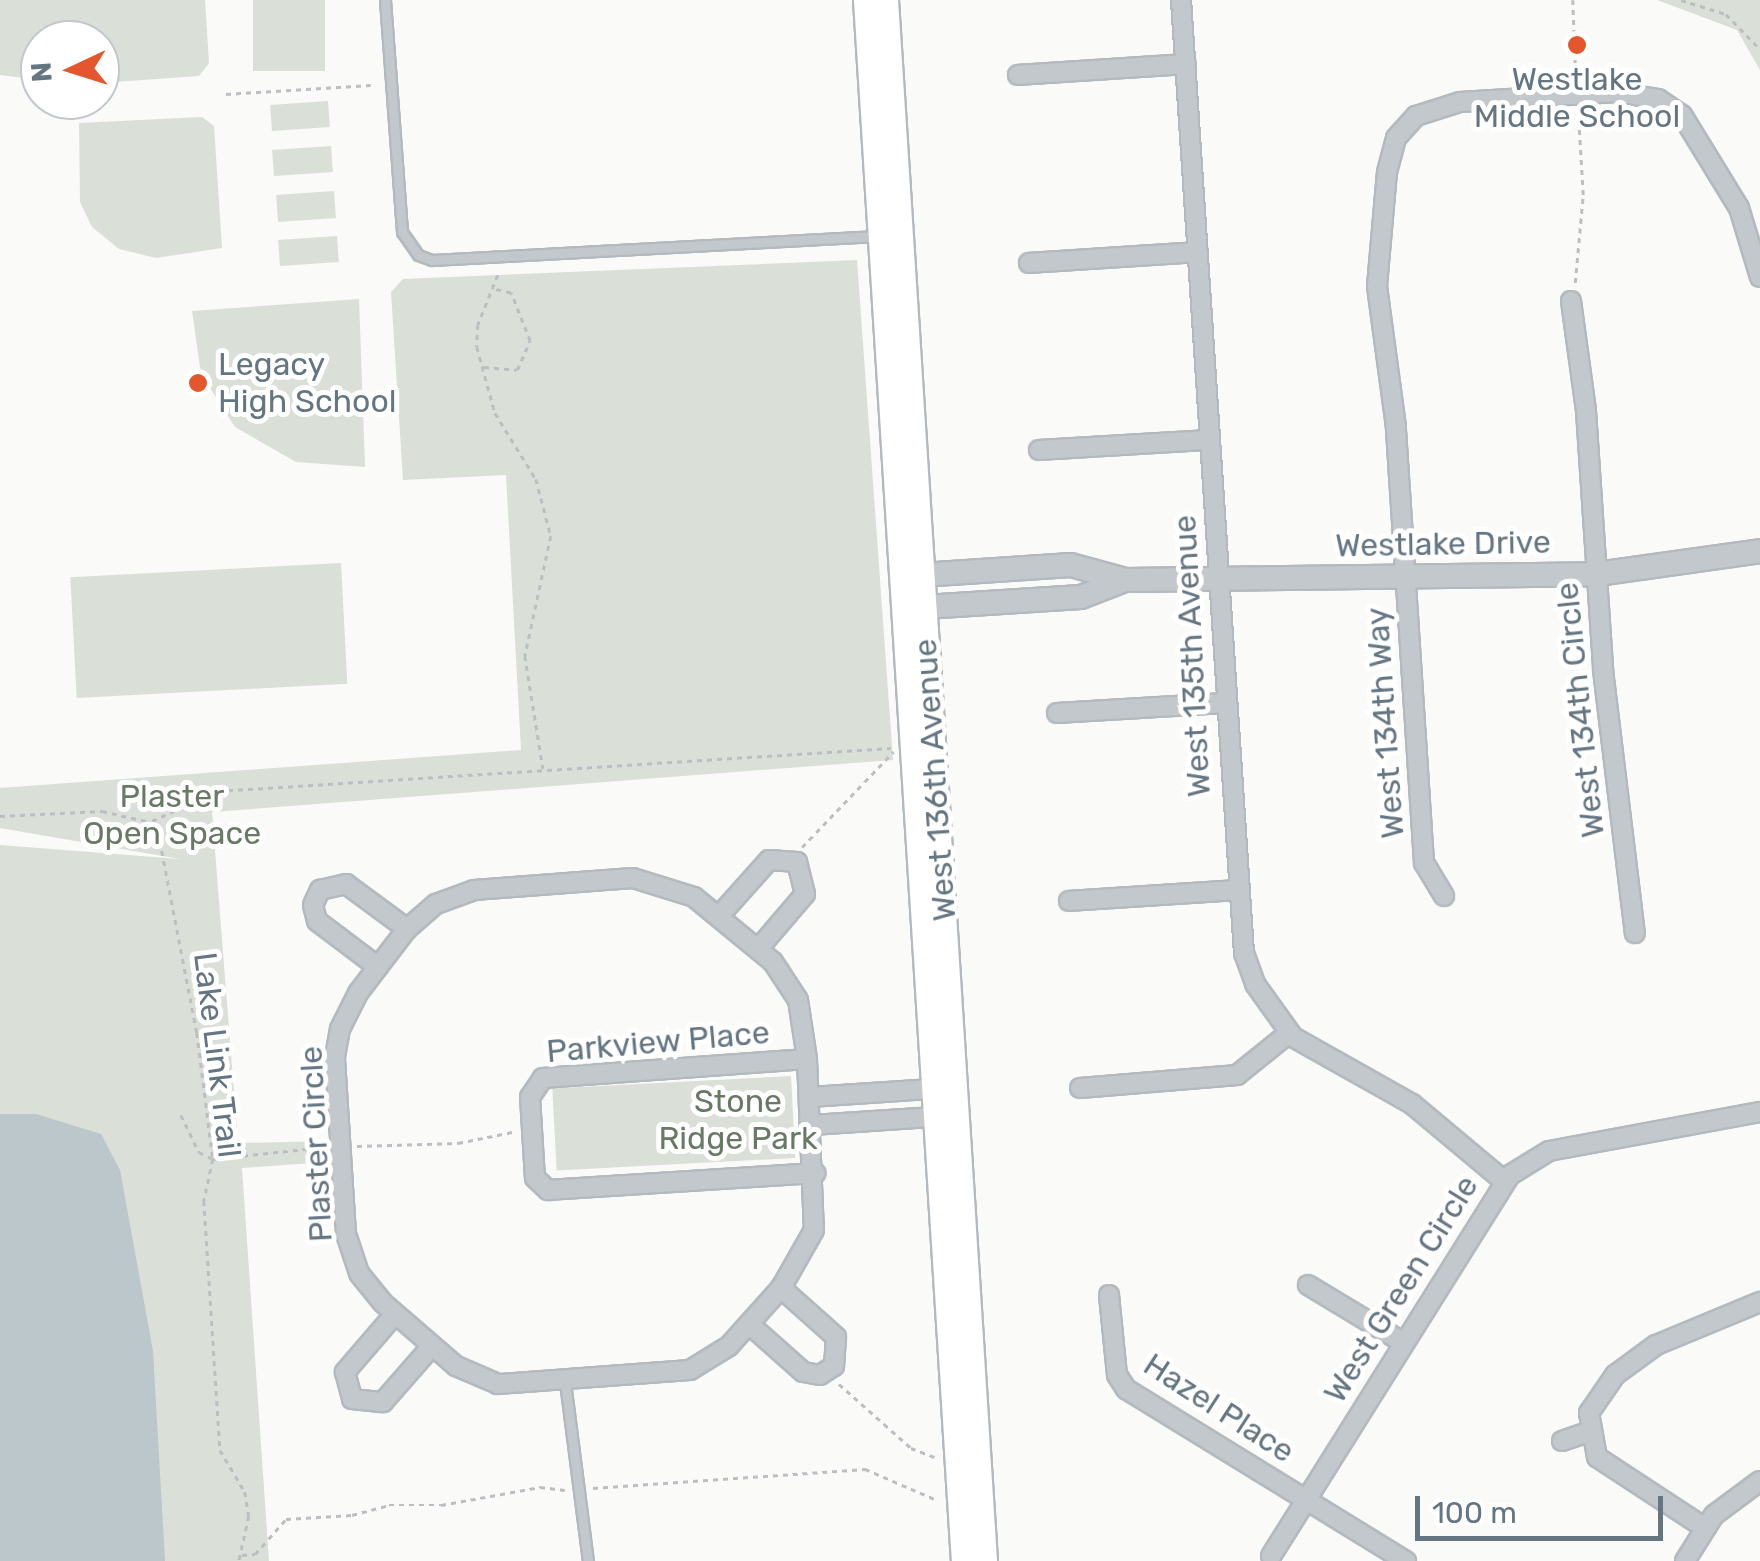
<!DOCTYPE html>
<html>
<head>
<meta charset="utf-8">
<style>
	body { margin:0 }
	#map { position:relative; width:1760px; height:1561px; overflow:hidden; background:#fafaf8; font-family:Rubik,sans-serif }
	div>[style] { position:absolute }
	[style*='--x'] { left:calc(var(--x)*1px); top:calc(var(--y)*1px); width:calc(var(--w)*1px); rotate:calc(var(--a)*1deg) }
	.green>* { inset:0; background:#dadfd7; transform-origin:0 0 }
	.water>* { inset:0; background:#bbc7cb }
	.path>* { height:2.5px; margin-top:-1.25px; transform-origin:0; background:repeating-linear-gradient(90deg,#bbbfc2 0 5px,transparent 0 10px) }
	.roads { filter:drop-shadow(2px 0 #b3babf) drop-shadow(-2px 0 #b3babf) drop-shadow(0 2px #b3babf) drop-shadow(0 -2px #b3babf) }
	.service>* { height:9px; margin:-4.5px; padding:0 4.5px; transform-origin:4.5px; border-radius:4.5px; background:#c3c8cc }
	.minor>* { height:18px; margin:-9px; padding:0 9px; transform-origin:9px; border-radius:9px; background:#c3c8cc }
	.tertiary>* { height:22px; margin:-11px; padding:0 11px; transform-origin:11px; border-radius:11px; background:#c3c8cc }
	.secondary>* { height:25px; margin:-12.5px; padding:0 12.5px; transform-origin:12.5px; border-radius:12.5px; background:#fff }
	.dots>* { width:28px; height:28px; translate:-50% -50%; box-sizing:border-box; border:5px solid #fff; border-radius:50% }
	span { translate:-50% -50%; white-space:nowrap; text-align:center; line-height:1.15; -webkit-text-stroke:10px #fff; paint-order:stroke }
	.poi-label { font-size:32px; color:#657683 }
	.left { translate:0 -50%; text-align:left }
	.street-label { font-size:32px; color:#657683 }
	.park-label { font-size:32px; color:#687a64 }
	.north { position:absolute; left:20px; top:20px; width:100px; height:100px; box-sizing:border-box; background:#fff; border:2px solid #c1c8cd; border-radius:50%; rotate:266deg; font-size:28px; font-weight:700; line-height:40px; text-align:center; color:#657683 }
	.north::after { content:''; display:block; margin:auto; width:35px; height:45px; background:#e4572e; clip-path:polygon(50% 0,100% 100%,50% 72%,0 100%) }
	.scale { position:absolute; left:1415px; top:1496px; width:248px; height:45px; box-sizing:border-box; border:5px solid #657683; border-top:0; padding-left:12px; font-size:30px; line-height:35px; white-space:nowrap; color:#657683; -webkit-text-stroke:8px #fff; paint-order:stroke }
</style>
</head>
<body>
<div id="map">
	<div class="green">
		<i style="clip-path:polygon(0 0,205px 0,209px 63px,199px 76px,100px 83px,100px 40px,40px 40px,40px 80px,0 75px)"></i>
		<i style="left:253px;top:0;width:72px;height:71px"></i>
		<i style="clip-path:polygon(1657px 0,1760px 0,1760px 70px,1737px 30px)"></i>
		<i style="left:328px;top:101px;width:26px;height:58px;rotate:86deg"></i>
		<i style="clip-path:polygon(202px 117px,214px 126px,222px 248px,156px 258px,119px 249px,92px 227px,80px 202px,79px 123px)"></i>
		<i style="left:331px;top:146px;width:26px;height:59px;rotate:86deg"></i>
		<i style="left:334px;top:191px;width:27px;height:58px;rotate:86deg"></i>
		<i style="left:337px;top:236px;width:26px;height:59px;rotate:86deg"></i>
		<i style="clip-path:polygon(857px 260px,893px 760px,212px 812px,238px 1143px,327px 1141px,325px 1162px,242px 1168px,269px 1561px,0 1561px,0 845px,180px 859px,0 828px,0 788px,521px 750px,506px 475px,403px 480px,391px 292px,403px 279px)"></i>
		<i style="clip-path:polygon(359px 299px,365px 467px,296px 462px,235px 427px,201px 374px,192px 311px)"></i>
		<i style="left:341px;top:563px;width:121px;height:271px;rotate:87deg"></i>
		<i style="left:791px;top:1076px;width:82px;height:239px;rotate:87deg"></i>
	</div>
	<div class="water">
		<i style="clip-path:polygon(0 1114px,36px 1114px,101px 1134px,120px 1170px,153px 1351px,165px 1561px,0 1561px)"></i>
	</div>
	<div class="path">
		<i style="--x:1573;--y:0;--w:78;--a:87.8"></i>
		<i style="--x:1681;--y:0;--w:47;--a:17.3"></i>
		<i style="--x:1726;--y:14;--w:49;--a:45.8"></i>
		<i style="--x:226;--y:94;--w:145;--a:-3.6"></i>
		<i style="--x:498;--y:275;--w:54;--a:111.8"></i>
		<i style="--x:478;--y:325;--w:22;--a:93"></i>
		<i style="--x:477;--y:347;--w:68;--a:74.7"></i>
		<i style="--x:495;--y:413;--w:78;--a:58.2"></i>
		<i style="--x:536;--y:479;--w:59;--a:75.3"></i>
		<i style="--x:551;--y:536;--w:123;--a:102.2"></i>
		<i style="--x:525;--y:656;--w:114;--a:80.9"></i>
		<i style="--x:1575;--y:283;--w:88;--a:-84.8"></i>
		<i style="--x:1583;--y:195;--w:84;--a:-93.4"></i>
		<i style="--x:484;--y:367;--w:33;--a:5"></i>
		<i style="--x:517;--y:370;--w:32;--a:-66"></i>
		<i style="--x:530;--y:341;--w:52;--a:-111.6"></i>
		<i style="--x:511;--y:293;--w:17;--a:-167"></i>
		<i style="--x:0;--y:816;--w:102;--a:-2.8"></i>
		<i style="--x:102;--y:811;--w:49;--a:12.9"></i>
		<i style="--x:150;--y:822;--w:21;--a:62"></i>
		<i style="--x:160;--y:841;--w:196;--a:79.1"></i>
		<i style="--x:197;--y:1033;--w:127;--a:82.8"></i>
		<i style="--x:213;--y:1159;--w:43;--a:102.1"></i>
		<i style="--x:204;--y:1201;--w:250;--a:86.3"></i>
		<i style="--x:220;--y:1450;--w:49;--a:59.2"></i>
		<i style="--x:245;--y:1492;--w:24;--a:81"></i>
		<i style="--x:249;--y:1516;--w:46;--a:102.5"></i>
		<i style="--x:152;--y:821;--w:72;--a:-24.4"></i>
		<i style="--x:218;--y:791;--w:674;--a:-3.66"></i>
		<i style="--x:802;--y:847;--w:132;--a:-46.2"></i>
		<i style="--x:181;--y:1115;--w:41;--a:64.1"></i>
		<i style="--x:199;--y:1152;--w:16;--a:27"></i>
		<i style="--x:213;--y:1159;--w:112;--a:-6.2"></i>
		<i style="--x:357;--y:1146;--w:101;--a:-1.7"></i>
		<i style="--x:458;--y:1143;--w:55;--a:-11.5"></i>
		<i style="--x:839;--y:1384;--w:96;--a:41.6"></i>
		<i style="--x:911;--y:1448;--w:26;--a:21"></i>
		<i style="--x:593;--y:1488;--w:273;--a:-4"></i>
		<i style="--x:865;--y:1469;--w:78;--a:23.3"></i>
		<i style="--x:242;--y:1555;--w:13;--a:-4"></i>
		<i style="--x:255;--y:1554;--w:47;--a:-48.5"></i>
		<i style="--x:286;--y:1519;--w:66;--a:-3.5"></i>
		<i style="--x:352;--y:1515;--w:38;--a:-15"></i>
		<i style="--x:389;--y:1505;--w:52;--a:0"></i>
		<i style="--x:441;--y:1505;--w:101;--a:-10.3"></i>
		<i style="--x:540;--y:1487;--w:25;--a:7"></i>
	</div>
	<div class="roads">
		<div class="service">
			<i style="--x:385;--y:0;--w:233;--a:85.8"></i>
			<i style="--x:402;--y:232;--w:28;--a:55"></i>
			<i style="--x:418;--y:255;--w:15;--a:20"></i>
			<i style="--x:432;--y:260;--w:446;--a:-3.1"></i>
			<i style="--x:565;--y:1382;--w:180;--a:82.7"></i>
		</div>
		<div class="minor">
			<i style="--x:1181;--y:0;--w:955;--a:86.22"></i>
			<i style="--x:1244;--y:953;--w:33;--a:70"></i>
			<i style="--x:1255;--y:984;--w:65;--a:54.4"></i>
			<i style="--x:1293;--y:1037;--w:137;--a:29.4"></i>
			<i style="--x:1412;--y:1104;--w:120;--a:39.9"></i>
			<i style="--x:1018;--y:75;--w:168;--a:-3.7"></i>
			<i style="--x:1029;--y:263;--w:169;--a:-3.7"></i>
			<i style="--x:1571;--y:301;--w:111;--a:82.2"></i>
			<i style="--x:1586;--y:411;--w:260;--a:86.2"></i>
			<i style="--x:1603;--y:670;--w:265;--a:83.1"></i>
			<i style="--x:1039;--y:450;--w:170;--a:-3.4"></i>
			<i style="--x:1057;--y:713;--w:168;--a:-3.4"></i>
			<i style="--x:633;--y:878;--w:64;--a:17.3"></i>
			<i style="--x:694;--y:897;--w:102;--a:39.4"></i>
			<i style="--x:773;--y:962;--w:45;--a:56.7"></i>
			<i style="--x:798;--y:1000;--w:60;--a:81.3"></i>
			<i style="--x:807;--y:1059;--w:171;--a:87.7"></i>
			<i style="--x:814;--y:1230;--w:67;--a:119.6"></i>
			<i style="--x:781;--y:1288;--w:78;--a:131.9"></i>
			<i style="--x:729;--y:1346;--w:46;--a:148.4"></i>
			<i style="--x:690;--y:1370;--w:193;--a:175.8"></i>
			<i style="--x:498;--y:1384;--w:46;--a:-156.8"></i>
			<i style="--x:456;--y:1366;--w:96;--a:-139.2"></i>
			<i style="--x:383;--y:1303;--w:38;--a:-129"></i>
			<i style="--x:359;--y:1273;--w:41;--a:-108.4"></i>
			<i style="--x:346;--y:1234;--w:177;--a:-93.6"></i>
			<i style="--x:335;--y:1057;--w:28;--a:-80"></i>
			<i style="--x:340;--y:1029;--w:40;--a:-63.4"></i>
			<i style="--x:358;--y:993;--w:81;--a:-52.6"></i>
			<i style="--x:407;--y:929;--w:38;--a:-41"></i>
			<i style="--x:436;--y:904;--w:40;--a:-20.2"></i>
			<i style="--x:474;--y:890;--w:159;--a:-4.3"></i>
			<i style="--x:1444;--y:896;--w:39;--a:-121"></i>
			<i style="--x:1424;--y:863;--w:437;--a:-93.7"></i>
			<i style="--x:1396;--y:427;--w:142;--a:-97.7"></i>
			<i style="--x:1377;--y:286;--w:114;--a:-85"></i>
			<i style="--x:1387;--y:172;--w:35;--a:-75"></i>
			<i style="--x:1396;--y:138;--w:30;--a:-48"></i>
			<i style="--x:1416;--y:116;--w:46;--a:-17.7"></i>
			<i style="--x:1460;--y:102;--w:157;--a:-3.6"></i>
			<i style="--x:1617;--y:92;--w:42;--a:9.7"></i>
			<i style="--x:1658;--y:99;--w:29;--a:34"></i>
			<i style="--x:1682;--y:115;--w:109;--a:58.5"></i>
			<i style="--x:1739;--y:208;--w:72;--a:73.1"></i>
			<i style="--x:1069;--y:901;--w:168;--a:-3.7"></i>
			<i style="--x:719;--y:916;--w:75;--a:-48.2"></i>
			<i style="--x:769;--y:860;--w:28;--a:4"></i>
			<i style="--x:797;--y:862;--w:33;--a:76"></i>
			<i style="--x:805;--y:894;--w:72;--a:130.5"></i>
			<i style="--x:378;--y:967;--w:76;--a:-143"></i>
			<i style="--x:317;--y:921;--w:16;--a:-104"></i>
			<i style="--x:313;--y:905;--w:17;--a:-65"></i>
			<i style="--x:320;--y:890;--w:27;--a:-13"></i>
			<i style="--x:346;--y:884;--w:76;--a:36.4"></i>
			<i style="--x:807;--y:1059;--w:265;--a:175.9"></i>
			<i style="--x:543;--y:1078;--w:23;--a:124"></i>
			<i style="--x:530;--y:1097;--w:81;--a:86.5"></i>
			<i style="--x:535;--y:1178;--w:18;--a:43"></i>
			<i style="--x:548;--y:1190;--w:268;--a:-3.6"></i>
			<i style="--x:1080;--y:1088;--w:158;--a:-4.7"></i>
			<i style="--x:1237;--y:1075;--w:67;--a:-38.9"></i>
			<i style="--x:810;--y:1097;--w:134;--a:-3.8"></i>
			<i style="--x:812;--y:1125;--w:134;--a:-3.8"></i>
			<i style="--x:1308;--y:1285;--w:109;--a:31.1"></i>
			<i style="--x:1109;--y:1295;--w:80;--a:84.3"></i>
			<i style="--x:1117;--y:1375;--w:17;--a:57"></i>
			<i style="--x:1126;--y:1389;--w:329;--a:31.6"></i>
			<i style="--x:395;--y:1314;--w:77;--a:130.8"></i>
			<i style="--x:345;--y:1372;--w:28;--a:75"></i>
			<i style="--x:352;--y:1399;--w:31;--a:6"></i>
			<i style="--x:383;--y:1402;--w:74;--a:-48.8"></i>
			<i style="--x:749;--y:1324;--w:72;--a:41.6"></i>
			<i style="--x:803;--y:1372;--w:17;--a:10"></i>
			<i style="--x:820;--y:1375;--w:17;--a:-33"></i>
			<i style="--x:834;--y:1366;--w:29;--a:-86"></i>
			<i style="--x:836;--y:1337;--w:74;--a:-138.3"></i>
			<i style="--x:1562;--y:1441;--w:28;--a:-19"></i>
			<i style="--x:1705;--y:1528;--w:129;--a:-146.7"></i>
			<i style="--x:1597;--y:1457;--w:45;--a:-100.3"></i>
			<i style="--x:1589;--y:1413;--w:46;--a:-55.6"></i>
			<i style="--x:1615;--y:1375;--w:51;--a:-36.2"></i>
			<i style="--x:1656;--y:1345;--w:113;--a:-22.5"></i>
			<i style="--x:1271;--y:1556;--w:450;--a:-57.9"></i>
			<i style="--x:1510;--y:1175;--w:46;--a:-31.6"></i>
			<i style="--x:1549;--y:1151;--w:215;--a:-10.5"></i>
			<i style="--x:1685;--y:1561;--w:54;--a:-57.8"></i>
			<i style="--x:1714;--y:1515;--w:57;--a:-36.5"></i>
		</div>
		<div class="tertiary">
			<i style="--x:906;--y:576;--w:165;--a:-3.8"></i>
			<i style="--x:1071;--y:565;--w:56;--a:15.5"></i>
			<i style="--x:1125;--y:580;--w:472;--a:-0.7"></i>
			<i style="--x:1597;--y:574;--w:165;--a:-8"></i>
			<i style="--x:909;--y:608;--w:172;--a:-3.7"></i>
			<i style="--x:1081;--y:597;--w:47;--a:-21.1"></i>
		</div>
		<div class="secondary">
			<i style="--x:866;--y:0;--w:1564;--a:86.41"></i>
			<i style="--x:885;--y:0;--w:1564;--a:86.37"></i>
		</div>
	</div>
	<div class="dots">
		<i style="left:1577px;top:45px;background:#e4572e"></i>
		<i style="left:198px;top:383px;background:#e4572e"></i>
	</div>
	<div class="poi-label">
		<span style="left:1577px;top:98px">Westlake<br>Middle School</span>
		<span class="left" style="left:218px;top:383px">Legacy<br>High School</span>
	</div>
	<div class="street-label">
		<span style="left:1443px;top:544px;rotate:-1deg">Westlake Drive</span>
		<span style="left:1192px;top:656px;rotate:-93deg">West 135th Avenue</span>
		<span style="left:1580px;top:710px;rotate:-96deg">West 134th Circle</span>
		<span style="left:1385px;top:723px;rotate:-94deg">West 134th Way</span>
		<span style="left:935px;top:780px;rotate:-94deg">West 136th Avenue</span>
		<span style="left:658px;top:1042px;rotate:-5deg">Parkview Place</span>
		<span style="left:217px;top:1055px;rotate:83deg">Lake Link Trail</span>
		<span style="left:316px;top:1144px;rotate:-93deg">Plaster Circle</span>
		<span style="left:1401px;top:1289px;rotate:-58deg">West Green Circle</span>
		<span style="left:1219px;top:1408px;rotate:33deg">Hazel Place</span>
	</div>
	<div class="park-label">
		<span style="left:172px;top:815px">Plaster<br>Open Space</span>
		<span style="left:738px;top:1120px">Stone<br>Ridge Park</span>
	</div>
	<div class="north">N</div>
	<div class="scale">100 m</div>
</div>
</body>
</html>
